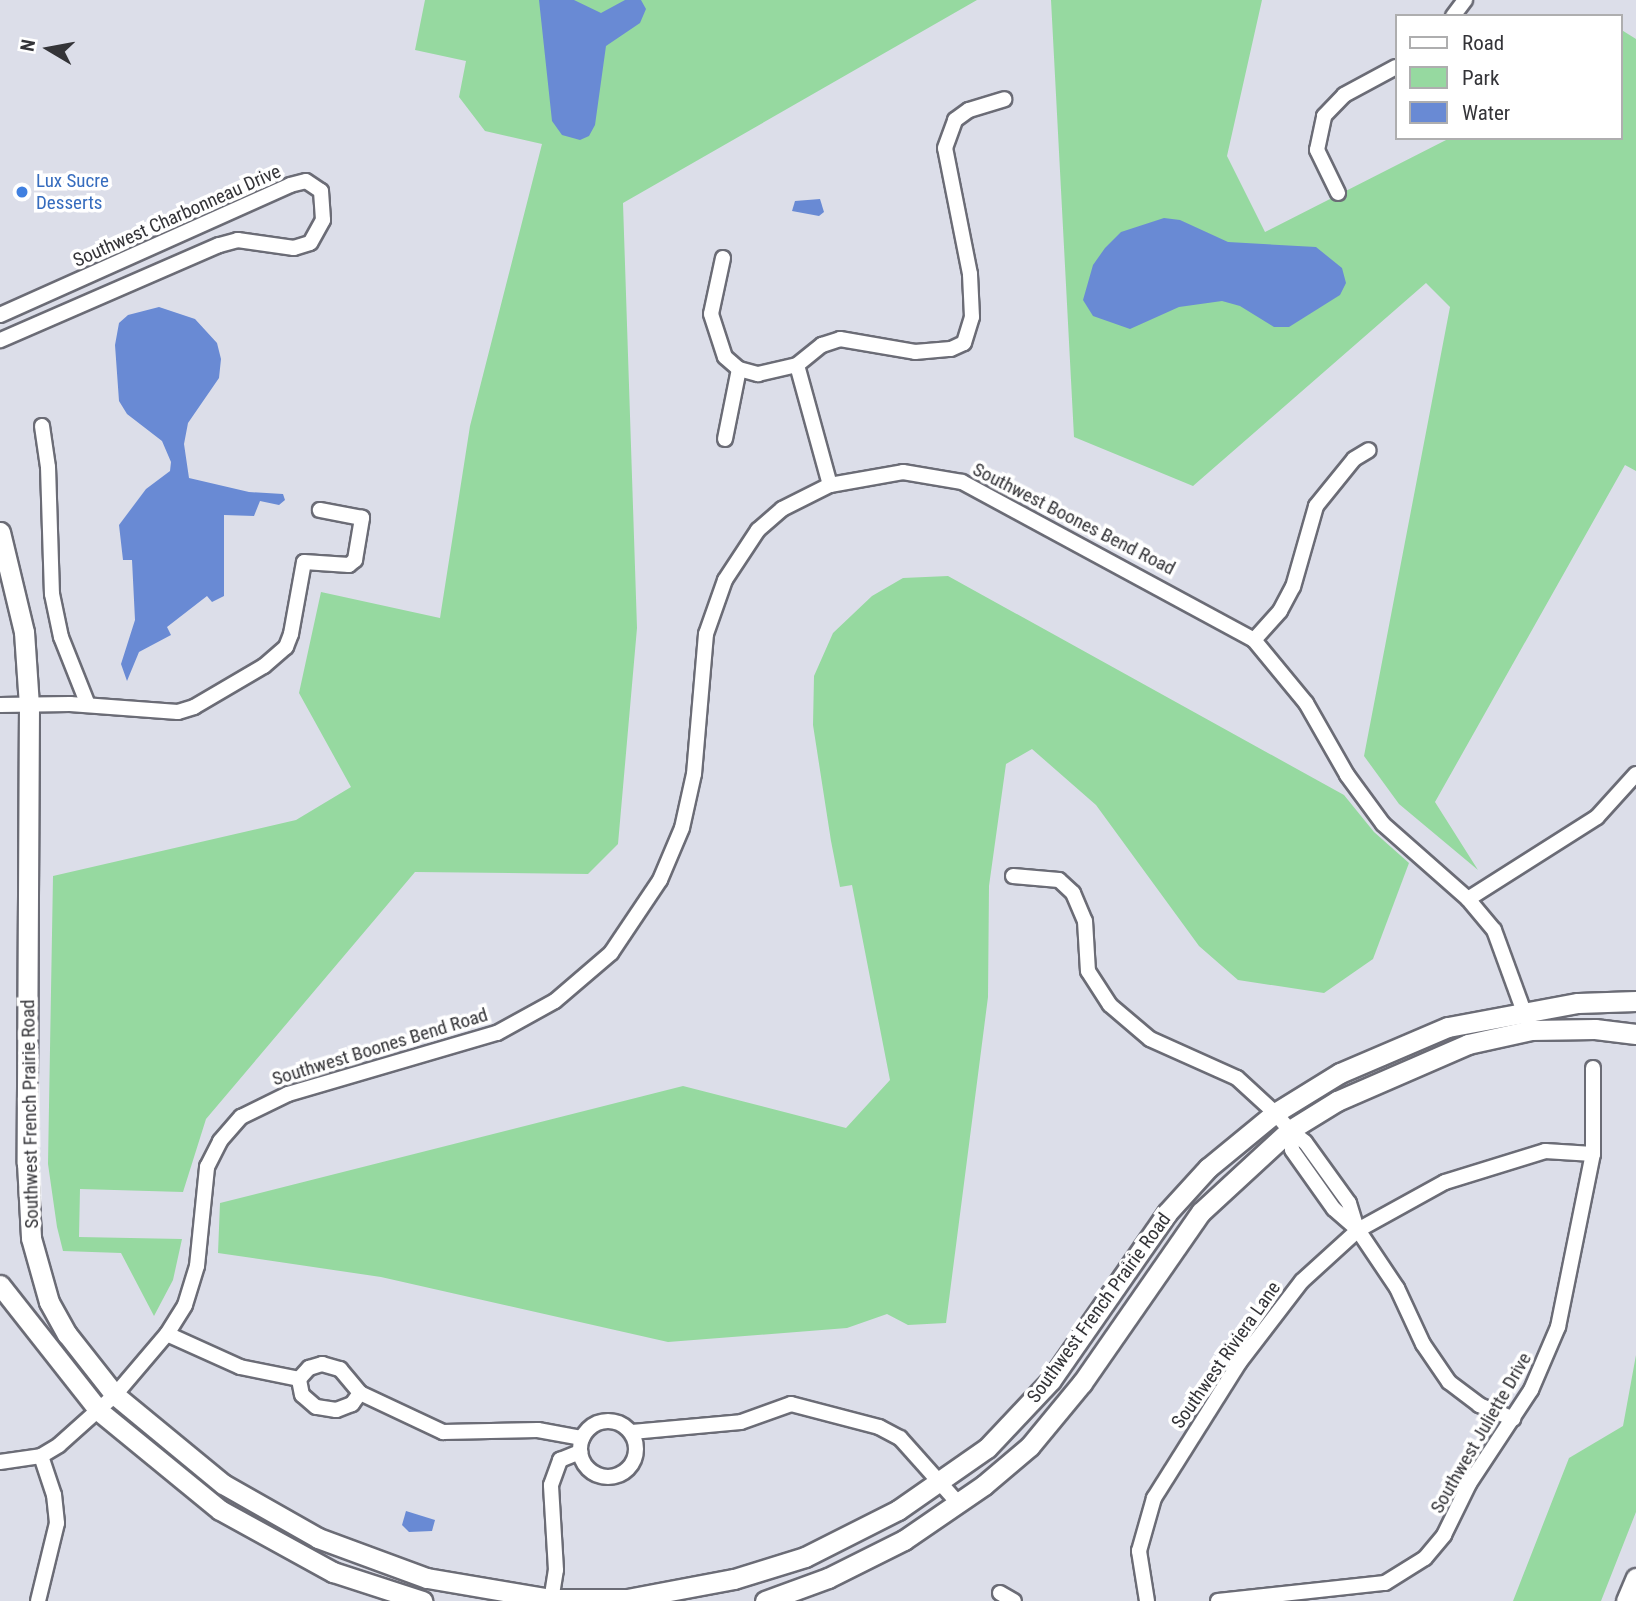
<!DOCTYPE html>
<html>
<head>
<meta charset="utf-8">
<style>
	body { margin:0 }
	#map { position:relative; width:1636px; height:1601px; overflow:hidden; background:#dcdee9; font-family:"Roboto Condensed",sans-serif }
	div>[style] { position:absolute }
	[style*='--x'] { left:calc(var(--x)*1px); top:calc(var(--y)*1px); width:calc(var(--w)*1px); rotate:calc(var(--a)*1deg) }
	.green>* { inset:0; background:#96d9a0 }
	.water>* { inset:0; background:#698ad4 }
	.roads { filter:drop-shadow(2px 0 #6b6c76) drop-shadow(-2px 0 #6b6c76) drop-shadow(0 2px #6b6c76) drop-shadow(0 -2px #6b6c76) }
	.street>* { height:14px; margin:-7px; padding:0 7px; transform-origin:7px; border-radius:7px; background:#fff }
	.street>.ring { margin:-7px; padding:0; box-sizing:content-box; background:none; border:14px solid #fff; border-radius:50% }
	.secondary>* { height:19px; margin:-9.5px; padding:0 9.5px; transform-origin:9.5px; border-radius:9.5px; background:#fff }
	.dots>* { width:19px; height:19px; translate:-50% -50%; box-sizing:border-box; border:4px solid #fff; border-radius:50% }
	span { translate:-50% -50%; white-space:nowrap; text-align:center; line-height:1.15; -webkit-text-stroke:7px #fff; paint-order:stroke }
	.shop-label { font-size:19px; color:#366cbe }
	.left { translate:0 -50%; text-align:left }
	.street-label { font-size:19px; color:#343438 }
	.legend { position:absolute; left:1395px; top:14px; width:228px; height:126px; box-sizing:border-box; background:#fff; border:2px solid #aeaeaf; margin:0; padding:9px 12px; list-style:none; font-size:21px; color:#343438 }
	.legend li { display:flex; align-items:center; gap:14px; height:35px }
	.legend b { width:35px; border:2px solid #aeaeaf }
	.north { position:absolute; left:14px; top:14px; width:70px; height:70px; -webkit-text-stroke:5px #fff; paint-order:stroke; rotate:280deg; font-size:19px; font-weight:700; line-height:28px; text-align:center; color:#343438 }
	.north::after { content:''; display:block; margin:auto; width:24px; height:32px; background:#343438; clip-path:polygon(50% 0,100% 100%,50% 72%,0 100%) }
</style>
</head>
<body>
<div id="map">
	<div class="green">
		<i style="clip-path:polygon(425px 0,977px 0,623px 203px,637px 628px,618px 844px,588px 874px,415px 872px,206px 1119px,183px 1192px,80px 1189px,79px 1237px,182px 1239px,173px 1280px,154px 1316px,121px 1253px,63px 1251px,57px 1227px,48px 1164px,53px 876px,296px 820px,351px 787px,299px 693px,321px 592px,440px 618px,470px 426px,542px 144px,485px 131px,459px 97px,466px 61px,415px 50px)"></i>
		<i style="clip-path:polygon(1051px 0,1262px 0,1227px 156px,1265px 232px,1450px 138px,1620px 138px,1620px 29px,1636px 39px,1636px 471px,1625px 465px,1435px 802px,1478px 870px,1399px 804px,1364px 756px,1450px 307px,1426px 283px,1193px 486px,1074px 437px)"></i>
		<i style="clip-path:polygon(948px 576px,1344px 795px,1374px 832px,1409px 863px,1373px 959px,1324px 993px,1238px 980px,1199px 946px,1096px 805px,1032px 749px,1006px 764px,989px 886px,988px 997px,946px 1323px,908px 1325px,887px 1314px,847px 1328px,668px 1342px,381px 1277px,218px 1253px,220px 1203px,683px 1086px,846px 1128px,890px 1080px,852px 885px,840px 887px,831px 841px,813px 725px,814px 676px,833px 633px,872px 596px,903px 578px)"></i>
		<i style="clip-path:polygon(1636px 1355px,1636px 1512px,1601px 1601px,1513px 1601px,1569px 1458px,1623px 1426px)"></i>
	</div>
	<div class="water">
		<i style="clip-path:polygon(539px 0,574px 0,601px 13px,625px 0,641px 0,646px 9px,640px 23px,606px 46px,595px 125px,589px 136px,580px 140px,562px 135px,552px 121px)"></i>
		<i style="clip-path:polygon(820px 199px,824px 212px,819px 216px,792px 211px,795px 201px)"></i>
		<i style="clip-path:polygon(1164px 218px,1180px 220px,1228px 242px,1316px 247px,1342px 268px,1346px 283px,1340px 295px,1289px 327px,1274px 327px,1240px 306px,1222px 301px,1179px 307px,1130px 329px,1093px 316px,1083px 300px,1093px 265px,1105px 248px,1121px 232px)"></i>
		<i style="clip-path:polygon(159px 307px,195px 319px,217px 343px,221px 359px,219px 378px,188px 423px,184px 444px,189px 478px,249px 492px,283px 494px,285px 500px,279px 505px,260px 501px,254px 516px,224px 515px,224px 596px,212px 602px,207px 596px,167px 627px,171px 635px,139px 652px,127px 681px,121px 664px,135px 620px,132px 560px,123px 560px,119px 525px,146px 489px,170px 471px,171px 462px,162px 441px,127px 414px,119px 401px,115px 345px,119px 323px,128px 315px)"></i>
		<i style="clip-path:polygon(406px 1511px,435px 1520px,432px 1531px,409px 1532px,402px 1525px)"></i>
	</div>
	<div class="roads">
		<div class="street">
			<i style="--x:1453;--y:16;--w:20;--a:-53"></i>
			<i style="--x:1338;--y:193;--w:48;--a:-116"></i>
			<i style="--x:1317;--y:150;--w:35;--a:-78"></i>
			<i style="--x:1324;--y:116;--w:29;--a:-46"></i>
			<i style="--x:1344;--y:95;--w:59;--a:-28.3"></i>
			<i style="--x:723;--y:258;--w:57;--a:102.1"></i>
			<i style="--x:711;--y:314;--w:45;--a:72"></i>
			<i style="--x:725;--y:357;--w:18;--a:41"></i>
			<i style="--x:739;--y:369;--w:20;--a:15"></i>
			<i style="--x:758;--y:374;--w:40;--a:-13"></i>
			<i style="--x:0;--y:315;--w:318;--a:-24.1"></i>
			<i style="--x:290;--y:185;--w:16;--a:-14"></i>
			<i style="--x:306;--y:181;--w:18;--a:34"></i>
			<i style="--x:321;--y:191;--w:29;--a:86"></i>
			<i style="--x:323;--y:220;--w:26;--a:119"></i>
			<i style="--x:310;--y:243;--w:17;--a:163"></i>
			<i style="--x:294;--y:248;--w:57;--a:-171.9"></i>
			<i style="--x:238;--y:240;--w:20;--a:165"></i>
			<i style="--x:219;--y:245;--w:239;--a:156.5"></i>
			<i style="--x:42;--y:426;--w:41;--a:81.7"></i>
			<i style="--x:48;--y:467;--w:127;--a:88.2"></i>
			<i style="--x:52;--y:594;--w:44;--a:78.2"></i>
			<i style="--x:61;--y:637;--w:73;--a:68.3"></i>
			<i style="--x:725;--y:439;--w:71;--a:-78.7"></i>
			<i style="--x:830;--y:485;--w:124;--a:-105.4"></i>
			<i style="--x:797;--y:365;--w:32;--a:-39"></i>
			<i style="--x:822;--y:345;--w:19;--a:-18"></i>
			<i style="--x:840;--y:339;--w:76;--a:9.8"></i>
			<i style="--x:915;--y:352;--w:36;--a:-5"></i>
			<i style="--x:951;--y:349;--w:14;--a:-25"></i>
			<i style="--x:964;--y:343;--w:27;--a:-73"></i>
			<i style="--x:972;--y:317;--w:43;--a:-92.7"></i>
			<i style="--x:970;--y:274;--w:128;--a:-101.2"></i>
			<i style="--x:945;--y:148;--w:30;--a:-70"></i>
			<i style="--x:955;--y:120;--w:17;--a:-36"></i>
			<i style="--x:969;--y:110;--w:37;--a:-17"></i>
			<i style="--x:1254;--y:640;--w:39;--a:-48"></i>
			<i style="--x:1280;--y:611;--w:27;--a:-62"></i>
			<i style="--x:1293;--y:587;--w:84;--a:-74.1"></i>
			<i style="--x:1316;--y:506;--w:60;--a:-51"></i>
			<i style="--x:1354;--y:459;--w:17;--a:-31"></i>
			<i style="--x:0;--y:705;--w:70;--a:-0.8"></i>
			<i style="--x:70;--y:704;--w:108;--a:4.2"></i>
			<i style="--x:178;--y:712;--w:17;--a:-17"></i>
			<i style="--x:194;--y:707;--w:81;--a:-30.4"></i>
			<i style="--x:264;--y:666;--w:29;--a:-41"></i>
			<i style="--x:286;--y:647;--w:14;--a:-69"></i>
			<i style="--x:291;--y:634;--w:73;--a:-79.8"></i>
			<i style="--x:304;--y:562;--w:45;--a:3.8"></i>
			<i style="--x:349;--y:565;--w:8;--a:-40"></i>
			<i style="--x:355;--y:560;--w:43;--a:-80.5"></i>
			<i style="--x:362;--y:518;--w:43;--a:-169.2"></i>
			<i style="--x:1013;--y:876;--w:46;--a:5"></i>
			<i style="--x:1059;--y:880;--w:19;--a:43"></i>
			<i style="--x:1073;--y:893;--w:30;--a:67"></i>
			<i style="--x:1085;--y:921;--w:50;--a:86.6"></i>
			<i style="--x:1088;--y:971;--w:40;--a:57.1"></i>
			<i style="--x:1110;--y:1005;--w:52;--a:40.4"></i>
			<i style="--x:1150;--y:1039;--w:95;--a:24.1"></i>
			<i style="--x:1237;--y:1078;--w:52;--a:42.6"></i>
			<i style="--x:1275;--y:1113;--w:23;--a:49"></i>
			<i style="--x:1290;--y:1130;--w:20;--a:84"></i>
			<i style="--x:1292;--y:1150;--w:72;--a:54.6"></i>
			<i style="--x:1334;--y:1209;--w:32;--a:41"></i>
			<i style="--x:1358;--y:1230;--w:70;--a:56.1"></i>
			<i style="--x:1397;--y:1288;--w:62;--a:65.1"></i>
			<i style="--x:1423;--y:1344;--w:46;--a:55.6"></i>
			<i style="--x:1449;--y:1382;--w:38;--a:37"></i>
			<i style="--x:1479;--y:1405;--w:37;--a:22"></i>
			<i style="--x:1468;--y:899;--w:153;--a:-32.4"></i>
			<i style="--x:1597;--y:817;--w:58;--a:-47.8"></i>
			<i style="--x:1290;--y:1130;--w:19;--a:39"></i>
			<i style="--x:1305;--y:1142;--w:75;--a:54.2"></i>
			<i style="--x:1349;--y:1203;--w:27;--a:73"></i>
			<i style="--x:167;--y:1334;--w:80;--a:24.3"></i>
			<i style="--x:240;--y:1367;--w:60;--a:11.5"></i>
			<i style="--x:360;--y:1393;--w:14;--a:126"></i>
			<i style="--x:352;--y:1404;--w:17;--a:159"></i>
			<i style="--x:336;--y:1410;--w:20;--a:-171"></i>
			<i style="--x:316;--y:1407;--w:18;--a:-139"></i>
			<i style="--x:302;--y:1395;--w:16;--a:-101"></i>
			<i style="--x:299;--y:1379;--w:15;--a:-48"></i>
			<i style="--x:309;--y:1368;--w:14;--a:-17"></i>
			<i style="--x:322;--y:1364;--w:19;--a:16"></i>
			<i style="--x:340;--y:1369;--w:31;--a:50"></i>
			<i style="--x:360;--y:1393;--w:92;--a:25.2"></i>
			<i style="--x:443;--y:1432;--w:95;--a:-1.2"></i>
			<i style="--x:538;--y:1430;--w:45;--a:10.3"></i>
			<i class="ring" style="left:580px;top:1421px;width:42px;height:42px"></i>
			<i style="--x:632;--y:1432;--w:109;--a:-5.2"></i>
			<i style="--x:741;--y:1422;--w:53;--a:-19.8"></i>
			<i style="--x:791;--y:1404;--w:91;--a:14.6"></i>
			<i style="--x:879;--y:1427;--w:24;--a:28"></i>
			<i style="--x:900;--y:1438;--w:89;--a:48.2"></i>
			<i style="--x:0;--y:1462;--w:41;--a:-8.3"></i>
			<i style="--x:41;--y:1456;--w:21;--a:-31"></i>
			<i style="--x:59;--y:1445;--w:75;--a:-41.8"></i>
			<i style="--x:115;--y:1395;--w:80;--a:-49.6"></i>
			<i style="--x:167;--y:1334;--w:34;--a:-58"></i>
			<i style="--x:185;--y:1305;--w:41;--a:-72.9"></i>
			<i style="--x:197;--y:1266;--w:100;--a:-84.2"></i>
			<i style="--x:207;--y:1167;--w:29;--a:-63"></i>
			<i style="--x:220;--y:1141;--w:32;--a:-49"></i>
			<i style="--x:241;--y:1117;--w:52;--a:-26.1"></i>
			<i style="--x:288;--y:1094;--w:218;--a:-16.3"></i>
			<i style="--x:497;--y:1033;--w:66;--a:-28.9"></i>
			<i style="--x:555;--y:1001;--w:74;--a:-40.6"></i>
			<i style="--x:611;--y:953;--w:88;--a:-56.1"></i>
			<i style="--x:660;--y:880;--w:56;--a:-67.1"></i>
			<i style="--x:682;--y:828;--w:55;--a:-77.5"></i>
			<i style="--x:694;--y:774;--w:141;--a:-85.1"></i>
			<i style="--x:706;--y:634;--w:57;--a:-70.6"></i>
			<i style="--x:725;--y:580;--w:60;--a:-56.6"></i>
			<i style="--x:758;--y:530;--w:32;--a:-41"></i>
			<i style="--x:782;--y:509;--w:54;--a:-26.6"></i>
			<i style="--x:830;--y:485;--w:74;--a:-10.1"></i>
			<i style="--x:903;--y:472;--w:60;--a:9.6"></i>
			<i style="--x:962;--y:482;--w:332;--a:28.4"></i>
			<i style="--x:1254;--y:640;--w:82;--a:50.5"></i>
			<i style="--x:1306;--y:703;--w:83;--a:60.3"></i>
			<i style="--x:1347;--y:775;--w:61;--a:53.7"></i>
			<i style="--x:1383;--y:824;--w:113;--a:41.4"></i>
			<i style="--x:1468;--y:899;--w:40;--a:50"></i>
			<i style="--x:1494;--y:930;--w:96;--a:69.9"></i>
			<i style="--x:1000;--y:1593;--w:16;--a:30"></i>
			<i style="--x:38;--y:1601;--w:80;--a:-76.3"></i>
			<i style="--x:57;--y:1523;--w:28;--a:-96"></i>
			<i style="--x:54;--y:1495;--w:41;--a:-108.4"></i>
			<i style="--x:551;--y:1601;--w:31;--a:-81"></i>
			<i style="--x:556;--y:1570;--w:85;--a:-93.4"></i>
			<i style="--x:551;--y:1485;--w:27;--a:-70"></i>
			<i style="--x:560;--y:1460;--w:22;--a:-22"></i>
			<i style="--x:1147;--y:1601;--w:51;--a:-99.1"></i>
			<i style="--x:1139;--y:1551;--w:55;--a:-74.2"></i>
			<i style="--x:1154;--y:1498;--w:160;--a:-57.8"></i>
			<i style="--x:1239;--y:1363;--w:103;--a:-52.5"></i>
			<i style="--x:1302;--y:1281;--w:76;--a:-42.3"></i>
			<i style="--x:1358;--y:1230;--w:99;--a:-28.9"></i>
			<i style="--x:1445;--y:1182;--w:105;--a:-17.2"></i>
			<i style="--x:1545;--y:1151;--w:48;--a:3.6"></i>
			<i style="--x:1218;--y:1601;--w:168;--a:-6.2"></i>
			<i style="--x:1385;--y:1583;--w:47;--a:-32"></i>
			<i style="--x:1425;--y:1558;--w:30;--a:-50"></i>
			<i style="--x:1444;--y:1535;--w:57;--a:-63.9"></i>
			<i style="--x:1469;--y:1484;--w:113;--a:-56.6"></i>
			<i style="--x:1531;--y:1390;--w:69;--a:-66.8"></i>
			<i style="--x:1558;--y:1327;--w:177;--a:-78.6"></i>
			<i style="--x:1593;--y:1154;--w:86;--a:-90"></i>
		</div>
		<div class="secondary">
			<i style="--x:0;--y:532;--w:103;--a:76.5"></i>
			<i style="--x:24;--y:632;--w:73;--a:86.1"></i>
			<i style="--x:29;--y:705;--w:458;--a:90.3"></i>
			<i style="--x:27;--y:1163;--w:75;--a:86.9"></i>
			<i style="--x:31;--y:1238;--w:66;--a:74.3"></i>
			<i style="--x:49;--y:1302;--w:37;--a:61"></i>
			<i style="--x:67;--y:1334;--w:78;--a:51.8"></i>
			<i style="--x:115;--y:1395;--w:140;--a:39.5"></i>
			<i style="--x:223;--y:1484;--w:109;--a:29.6"></i>
			<i style="--x:318;--y:1538;--w:116;--a:20.2"></i>
			<i style="--x:427;--y:1578;--w:126;--a:9.6"></i>
			<i style="--x:551;--y:1599;--w:76;--a:0"></i>
			<i style="--x:627;--y:1599;--w:109;--a:-10.6"></i>
			<i style="--x:734;--y:1579;--w:74;--a:-17.2"></i>
			<i style="--x:805;--y:1557;--w:104;--a:-26.8"></i>
			<i style="--x:898;--y:1510;--w:108;--a:-34.9"></i>
			<i style="--x:987;--y:1448;--w:93;--a:-46.7"></i>
			<i style="--x:1051;--y:1380;--w:203;--a:-55.2"></i>
			<i style="--x:1167;--y:1213;--w:61;--a:-47.7"></i>
			<i style="--x:1208;--y:1168;--w:87;--a:-39.4"></i>
			<i style="--x:1275;--y:1113;--w:76;--a:-31.6"></i>
			<i style="--x:1340;--y:1073;--w:117;--a:-23.1"></i>
			<i style="--x:1448;--y:1027;--w:132;--a:-10.5"></i>
			<i style="--x:1578;--y:1003;--w:58;--a:-2"></i>
			<i style="--x:0;--y:1285;--w:160;--a:51.8"></i>
			<i style="--x:99;--y:1411;--w:156;--a:39.3"></i>
			<i style="--x:220;--y:1510;--w:129;--a:28.8"></i>
			<i style="--x:333;--y:1572;--w:94;--a:18"></i>
			<i style="--x:765;--y:1601;--w:67;--a:-20.1"></i>
			<i style="--x:828;--y:1578;--w:85;--a:-26.6"></i>
			<i style="--x:904;--y:1540;--w:97;--a:-34.5"></i>
			<i style="--x:984;--y:1485;--w:60;--a:-40.3"></i>
			<i style="--x:1030;--y:1446;--w:82;--a:-50.5"></i>
			<i style="--x:1082;--y:1383;--w:208;--a:-55.2"></i>
			<i style="--x:1201;--y:1212;--w:121;--a:-42.7"></i>
			<i style="--x:1290;--y:1130;--w:55;--a:-31.7"></i>
			<i style="--x:1337;--y:1101;--w:143;--a:-23.5"></i>
			<i style="--x:1468;--y:1044;--w:65;--a:-12.5"></i>
			<i style="--x:1531;--y:1030;--w:64;--a:-0.9"></i>
			<i style="--x:1595;--y:1029;--w:41;--a:7"></i>
			<i style="--x:1626;--y:1601;--w:25;--a:-67"></i>
		</div>
	</div>
	<div class="dots">
		<i style="left:22px;top:192px;background:#3f7fe0"></i>
	</div>
	<div class="shop-label">
		<span class="left" style="left:36px;top:192px">Lux Sucre<br>Desserts</span>
	</div>
	<div class="street-label">
		<span style="left:177px;top:216px;rotate:-24deg">Southwest Charbonneau Drive</span>
		<span style="left:1074px;top:519px;rotate:27deg">Southwest Boones Bend Road</span>
		<span style="left:380px;top:1047px;rotate:-17deg">Southwest Boones Bend Road</span>
		<span style="left:30px;top:1114px;rotate:-91deg">Southwest French Prairie Road</span>
		<span style="left:1099px;top:1308px;rotate:-54deg">Southwest French Prairie Road</span>
		<span style="left:1226px;top:1355px;rotate:-55deg">Southwest Riviera Lane</span>
		<span style="left:1481px;top:1433px;rotate:-60deg">Southwest Juliette Drive</span>
	</div>
	<ul class="legend">
	<li><b style="height:9px;background:#fff"></b>Road</li>
	<li><b style="height:19px;background:#96d9a0"></b>Park</li>
	<li><b style="height:19px;background:#698ad4"></b>Water</li>
	</ul>
	<div class="north">N</div>
</div>
</body>
</html>
